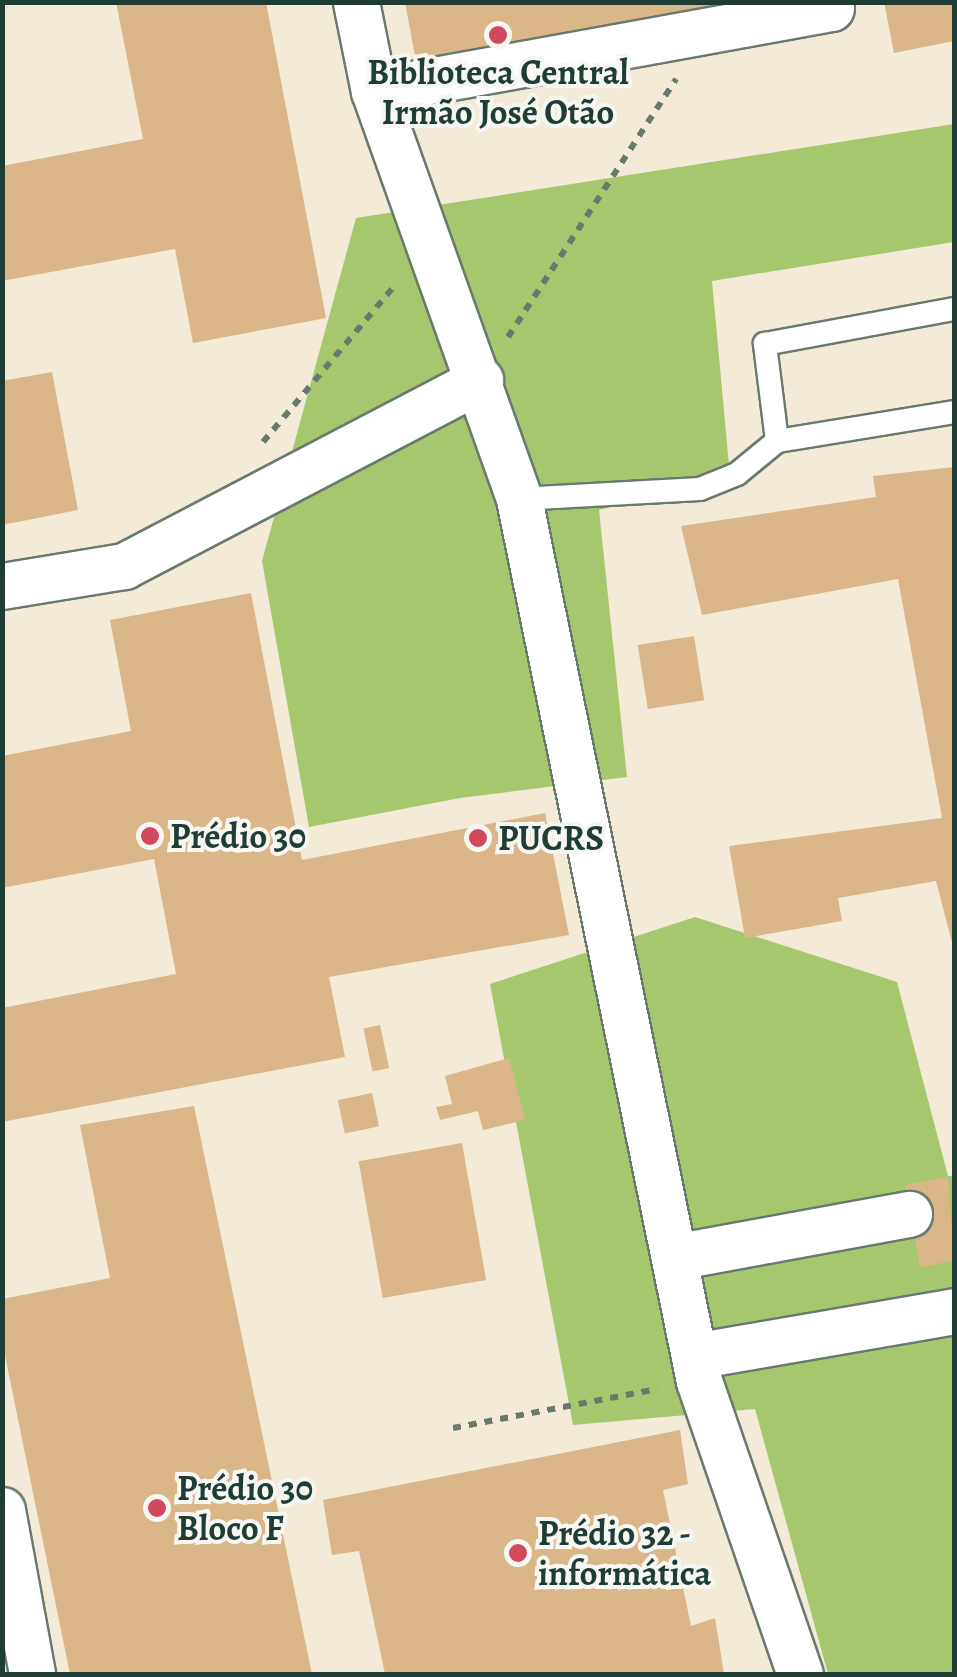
<!DOCTYPE html>
<html>
<head>
<meta charset="utf-8">
<style>
	body { margin:0 }
	#map { position:relative; width:957px; height:1677px; overflow:hidden; background:#f3ead8; font-family:Alegreya,serif }
	div>[style] { position:absolute }
	[style*='--x'] { left:calc(var(--x)*1px); top:calc(var(--y)*1px); width:calc(var(--w)*1px); rotate:calc(var(--a)*1deg) }
	.green>* { inset:0; background:#a7c76f }
	.building>* { inset:0; background:#dbb688; transform-origin:0 0 }
	.path>* { height:6px; margin-top:-3px; transform-origin:0; background:repeating-linear-gradient(90deg,#697a6d 0 8px,transparent 0 16px) }
	.roads { filter:drop-shadow(2px 0 #697a6d) drop-shadow(-2px 0 #697a6d) drop-shadow(0 2px #697a6d) drop-shadow(0 -2px #697a6d) }
	.service>* { height:22px; margin:-11px; padding:0 11px; transform-origin:11px; border-radius:11px; background:#fff }
	.minor>* { height:45px; margin:-22.5px; padding:0 22.5px; transform-origin:22.5px; border-radius:22.5px; background:#fff }
	.dots>* { width:28px; height:28px; translate:-50% -50%; box-sizing:border-box; border:5px solid #f6f6f2; border-radius:50% }
	span { translate:-50% -50%; white-space:nowrap; text-align:center; line-height:1.15; -webkit-text-stroke:8px #f6f6f2; paint-order:stroke }
	.poi-label { font-size:35px; color:#1f3d34; font-weight:700 }
	.left { translate:0 -50%; text-align:left }
	.frame { position:absolute; inset:0; border:5px solid #1f3d34; pointer-events:none }
</style>
</head>
<body>
<div id="map">
	<div class="green">
		<i style="clip-path:polygon(954px 124px,954px 242px,712px 281px,730px 476px,599px 510px,627px 777px,460px 798px,309px 827px,262px 561px,356px 218px)"></i>
		<i style="clip-path:polygon(695px 917px,897px 982px,948px 1176px,954px 1176px,954px 1674px,828px 1674px,755px 1409px,573px 1425px,490px 984px)"></i>
	</div>
	<div class="building">
		<i style="clip-path:polygon(116px 2px,266px 2px,326px 318px,193px 343px,175px 249px,2px 281px,2px 166px,143px 139px)"></i>
		<i style="clip-path:polygon(405px 2px,742px 2px,417px 67px)"></i>
		<i style="clip-path:polygon(884px 2px,954px 2px,954px 41px,894px 53px)"></i>
		<i style="clip-path:polygon(52px 372px,78px 510px,2px 525px,2px 381px)"></i>
		<i style="clip-path:polygon(954px 467px,954px 950px,936px 881px,838px 898px,842px 921px,745px 938px,729px 846px,942px 818px,898px 579px,702px 615px,681px 526px,876px 497px,873px 476px)"></i>
		<i style="clip-path:polygon(251px 593px,302px 860px,545px 813px,569px 935px,329px 977px,345px 1057px,2px 1122px,2px 1008px,176px 974px,154px 859px,2px 888px,2px 756px,131px 731px,110px 620px)"></i>
		<i style="left:694px;top:636px;width:65px;height:57px;rotate:81deg"></i>
		<i style="left:380px;top:1025px;width:44px;height:17px;rotate:78deg"></i>
		<i style="clip-path:polygon(509px 1058px,525px 1120px,483px 1130px,478px 1111px,440px 1120px,436px 1107px,452px 1104px,445px 1076px)"></i>
		<i style="left:372px;top:1093px;width:34px;height:35px;rotate:78deg"></i>
		<i style="clip-path:polygon(194px 1106px,312px 1674px,70px 1674px,2px 1341px,2px 1299px,110px 1278px,80px 1125px)"></i>
		<i style="left:462px;top:1143px;width:139px;height:105px;rotate:80deg"></i>
		<i style="clip-path:polygon(948px 1177px,954px 1261px,920px 1267px,905px 1185px)"></i>
		<i style="clip-path:polygon(680px 1430px,688px 1484px,663px 1490px,691px 1626px,715px 1618px,724px 1674px,385px 1674px,359px 1551px,332px 1555px,323px 1500px)"></i>
	</div>
	<div class="path">
		<i style="--x:508;--y:337;--w:308;--a:-56.9"></i>
		<i style="--x:263;--y:442;--w:208;--a:-49.9"></i>
		<i style="--x:453;--y:1428;--w:208;--a:-10.8"></i>
	</div>
	<div class="roads">
		<div class="service">
			<i style="--x:777;--y:441;--w:98;--a:-97.1"></i>
			<i style="--x:765;--y:344;--w:192;--a:-10.5"></i>
			<i style="--x:519;--y:499;--w:181;--a:-3.2"></i>
			<i style="--x:700;--y:489;--w:40;--a:-22"></i>
			<i style="--x:737;--y:474;--w:52;--a:-39.5"></i>
			<i style="--x:777;--y:441;--w:179;--a:-9.3"></i>
		</div>
		<div class="minor">
			<i style="--x:356;--y:2;--w:91;--a:78.6"></i>
			<i style="--x:374;--y:91;--w:433;--a:70.4"></i>
			<i style="--x:519;--y:499;--w:900;--a:78.47"></i>
			<i style="--x:699;--y:1381;--w:310;--a:71"></i>
			<i style="--x:374;--y:91;--w:464;--a:-10.3"></i>
			<i style="--x:831;--y:8;--w:6;--a:-99"></i>
			<i style="--x:2;--y:586;--w:124;--a:-9.3"></i>
			<i style="--x:124;--y:566;--w:402;--a:-27.6"></i>
			<i style="--x:674;--y:1257;--w:239;--a:-10.4"></i>
			<i style="--x:694;--y:1356;--w:264;--a:-9.8"></i>
			<i style="--x:2;--y:1510;--w:167;--a:79.6"></i>
		</div>
	</div>
	<div class="dots">
		<i style="left:498px;top:35px;background:#d1495b"></i>
		<i style="left:150px;top:836px;background:#d1495b"></i>
		<i style="left:478px;top:838px;background:#d1495b"></i>
		<i style="left:157px;top:1508px;background:#d1495b"></i>
		<i style="left:518px;top:1553px;background:#d1495b"></i>
	</div>
	<div class="poi-label">
		<span style="left:498px;top:92px">Biblioteca Central<br>Irmão José Otão</span>
		<span class="left" style="left:170px;top:836px">Prédio 30</span>
		<span class="left" style="left:498px;top:838px">PUCRS</span>
		<span class="left" style="left:177px;top:1508px">Prédio 30<br>Bloco F</span>
		<span class="left" style="left:538px;top:1553px">Prédio 32 -<br>informática</span>
	</div>
	<div class="frame"></div>
</div>
</body>
</html>
